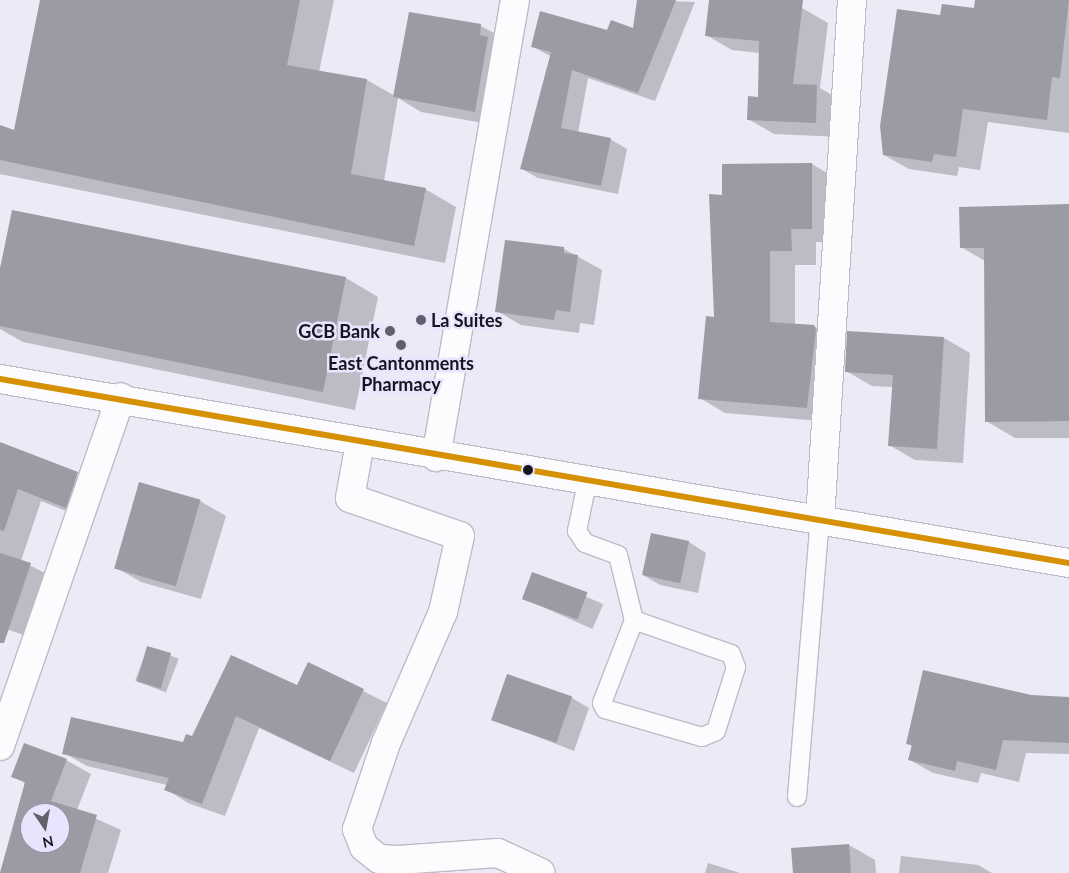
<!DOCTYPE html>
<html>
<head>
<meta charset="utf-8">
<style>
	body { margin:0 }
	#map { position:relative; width:1069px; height:873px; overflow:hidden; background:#ebebf7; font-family:Lato,sans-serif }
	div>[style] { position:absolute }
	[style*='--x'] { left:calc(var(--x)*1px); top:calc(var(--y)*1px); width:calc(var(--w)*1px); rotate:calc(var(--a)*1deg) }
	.shadow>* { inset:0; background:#0003; transform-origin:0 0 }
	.building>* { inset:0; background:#9b9ba4; transform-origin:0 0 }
	.roads { filter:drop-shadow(1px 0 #bcbcc5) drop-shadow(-1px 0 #bcbcc5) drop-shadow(0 1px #bcbcc5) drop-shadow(0 -1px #bcbcc5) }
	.service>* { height:18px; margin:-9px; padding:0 9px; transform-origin:9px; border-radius:9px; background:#fcfcfe }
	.minor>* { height:28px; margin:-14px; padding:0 14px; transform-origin:14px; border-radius:14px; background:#fcfcfe }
	.secondary>* { height:28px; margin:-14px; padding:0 14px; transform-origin:14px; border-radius:14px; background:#fcfcfe }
	.bus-1>* { height:6px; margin:-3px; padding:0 3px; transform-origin:3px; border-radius:3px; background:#d59004 }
	.dots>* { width:14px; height:14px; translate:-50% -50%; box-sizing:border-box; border:2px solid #e6e5fd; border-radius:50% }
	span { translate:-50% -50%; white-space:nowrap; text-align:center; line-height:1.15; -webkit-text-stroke:5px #e6e5fd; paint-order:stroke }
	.poi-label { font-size:18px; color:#16151d; font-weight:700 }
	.left { translate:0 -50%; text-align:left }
	.right { translate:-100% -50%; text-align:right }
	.north { position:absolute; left:20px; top:803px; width:50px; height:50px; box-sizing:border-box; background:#e6e5fd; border:1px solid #9392a3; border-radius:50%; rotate:168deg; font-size:14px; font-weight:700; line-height:20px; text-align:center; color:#16151d }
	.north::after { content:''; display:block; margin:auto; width:18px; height:22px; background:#616069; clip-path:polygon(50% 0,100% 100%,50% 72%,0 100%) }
</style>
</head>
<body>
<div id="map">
	<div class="shadow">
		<i style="clip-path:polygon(41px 0,334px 0,319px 72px,367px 80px,395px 96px,410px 13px,481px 26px,507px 40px,500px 126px,421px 112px,398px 98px,384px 181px,425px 189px,456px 207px,445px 263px,0 174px,0 127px,15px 132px)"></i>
		<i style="clip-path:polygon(638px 0,695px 2px,655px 101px,588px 78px,578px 133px,610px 139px,627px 149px,618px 194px,538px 178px,522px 169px,552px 57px,532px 46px,634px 30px)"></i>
		<i style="clip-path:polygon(710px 0,802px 8px,828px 23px,820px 88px,842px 101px,841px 137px,774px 134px,748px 119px,759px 98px,760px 53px,732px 50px,706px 35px)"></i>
		<i style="clip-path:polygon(976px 0,1069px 2px,1069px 133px,988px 122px,980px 170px,959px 167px,957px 176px,909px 169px,884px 155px,941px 17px,975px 9px)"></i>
		<i style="clip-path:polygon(812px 164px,837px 179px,837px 242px,816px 242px,816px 265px,795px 265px,795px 325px,814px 326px,839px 341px,832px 422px,725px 413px,700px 398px,716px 318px,723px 196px)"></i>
		<i style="clip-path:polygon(1069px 205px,1069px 438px,1015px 438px,986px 421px,985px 261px,961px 247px)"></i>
		<i style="clip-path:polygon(13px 211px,346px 278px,378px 297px,355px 410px,23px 342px,0 329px,0 268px)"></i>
		<i style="clip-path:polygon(506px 241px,564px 249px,602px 270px,594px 325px,580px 323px,579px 333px,521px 325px,497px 311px)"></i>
		<i style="clip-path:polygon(944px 338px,970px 353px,963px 463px,915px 460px,889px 445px,893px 387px,872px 386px,846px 371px)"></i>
		<i style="clip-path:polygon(5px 446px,100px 487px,89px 520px,41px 501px,21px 561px,53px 577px,33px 638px,0 627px,0 455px)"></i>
		<i style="clip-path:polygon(200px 501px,226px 516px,201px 599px,141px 582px,115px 567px)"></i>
		<i style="clip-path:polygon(689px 542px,706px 553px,698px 593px,660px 585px,643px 575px)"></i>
		<i style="left:533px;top:573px;width:77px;height:27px;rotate:24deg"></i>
		<i style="left:148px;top:647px;width:33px;height:36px;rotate:21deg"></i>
		<i style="clip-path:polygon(232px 656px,298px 687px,309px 664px,387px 703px,354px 773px,259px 728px,225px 816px,188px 803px,166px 789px,167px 785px,87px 766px,64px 753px,184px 743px,193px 738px)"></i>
		<i style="clip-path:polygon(1031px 697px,1069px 698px,1069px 754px,1026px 753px,1019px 782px,981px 773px,978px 783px,933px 773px,910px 760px,913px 747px,907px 743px)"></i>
		<i style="clip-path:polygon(572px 698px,589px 708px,574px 751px,492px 719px)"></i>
		<i style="clip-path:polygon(evenodd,66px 760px,91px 774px,77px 810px,121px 830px,108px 873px,0 873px,26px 784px,13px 776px,66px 760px,30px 813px,60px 813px,60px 843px,30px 843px,30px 813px)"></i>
		<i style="clip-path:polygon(849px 845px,875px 860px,876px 873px,794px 873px)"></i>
		<i style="clip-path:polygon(901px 856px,978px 865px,992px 873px,899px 873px)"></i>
		<i style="clip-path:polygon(708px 863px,740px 873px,705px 873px)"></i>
	</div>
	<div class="building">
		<i style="clip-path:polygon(40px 0,300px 0,287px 65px,367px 79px,351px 174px,426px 188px,414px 246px,0 160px,0 125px,14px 130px)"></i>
		<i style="clip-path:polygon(637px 0,676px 0,638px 93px,572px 70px,561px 128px,611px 138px,601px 186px,520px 169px,551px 52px,531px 47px,540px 11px,607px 30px,611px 20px,633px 28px)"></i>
		<i style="clip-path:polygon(709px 0,803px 0,793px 84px,817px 85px,816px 123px,747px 120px,748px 96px,758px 97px,759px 41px,705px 36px)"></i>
		<i style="clip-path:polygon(975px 0,1069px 0,1060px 78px,1052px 77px,1047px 120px,963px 109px,956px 157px,934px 154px,932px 162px,883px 155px,880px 126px,897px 9px,940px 15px,942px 4px,974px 8px)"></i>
		<i style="clip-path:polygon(409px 12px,481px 24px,480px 35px,488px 37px,475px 112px,393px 97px)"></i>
		<i style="clip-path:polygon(812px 163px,812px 229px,791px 229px,792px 251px,770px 251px,770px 322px,814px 325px,816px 330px,807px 408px,698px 399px,706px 316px,714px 317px,709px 194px,722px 195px,722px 164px)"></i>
		<i style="clip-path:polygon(1069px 204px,1069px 421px,985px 422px,984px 248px,960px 248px,959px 207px)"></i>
		<i style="clip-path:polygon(12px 210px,346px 277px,323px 392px,0 326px,0 269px)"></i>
		<i style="clip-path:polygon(505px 240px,564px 247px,564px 253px,578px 255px,570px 312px,556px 310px,554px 320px,495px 312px)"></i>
		<i style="clip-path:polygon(847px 331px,944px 337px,937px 449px,888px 446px,893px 375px,845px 372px)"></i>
		<i style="clip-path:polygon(0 442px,78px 472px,66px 508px,18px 489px,4px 531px,0 530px)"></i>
		<i style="left:139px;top:482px;width:64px;height:90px;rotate:16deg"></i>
		<i style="left:651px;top:533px;width:39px;height:43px;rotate:12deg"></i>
		<i style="clip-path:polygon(0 553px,31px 563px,4px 643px,0 643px)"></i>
		<i style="left:532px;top:572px;width:59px;height:29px;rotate:20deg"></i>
		<i style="left:147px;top:646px;width:25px;height:37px;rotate:16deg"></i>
		<i style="clip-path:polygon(231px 655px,297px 685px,308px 662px,364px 689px,330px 761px,236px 716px,202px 804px,164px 790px,169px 778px,62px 754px,71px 717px,183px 742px,186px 734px,192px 736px)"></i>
		<i style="clip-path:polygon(923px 670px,1031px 695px,1069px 697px,1069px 743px,1003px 740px,996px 770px,957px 761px,955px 771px,908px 760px,912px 745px,906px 744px)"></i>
		<i style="left:507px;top:674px;width:69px;height:49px;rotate:19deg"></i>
		<i style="clip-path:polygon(evenodd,24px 743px,67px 759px,51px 801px,97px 815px,80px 873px,0 873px,25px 782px,11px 777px,24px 743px,30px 813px,60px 813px,60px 843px,30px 843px,30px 813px)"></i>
		<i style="clip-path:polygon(849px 844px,851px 873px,793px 873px,791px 848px)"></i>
	</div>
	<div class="roads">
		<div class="service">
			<i style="--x:587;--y:483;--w:49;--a:101.8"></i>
			<i style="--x:577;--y:531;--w:14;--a:56"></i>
			<i style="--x:585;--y:543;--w:35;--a:20"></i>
			<i style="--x:618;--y:555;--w:67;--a:76.2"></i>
			<i style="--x:634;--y:620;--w:89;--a:111.1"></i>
			<i style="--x:602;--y:703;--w:7;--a:63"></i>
			<i style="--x:605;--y:709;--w:101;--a:16.1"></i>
			<i style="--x:702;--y:737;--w:15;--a:-23"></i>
			<i style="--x:716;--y:731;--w:67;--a:-72.6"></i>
			<i style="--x:736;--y:667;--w:14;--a:-111"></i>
			<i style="--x:731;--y:654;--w:103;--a:-160.7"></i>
			<i style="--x:797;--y:797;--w:278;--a:-85.3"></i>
		</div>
		<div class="minor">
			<i style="--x:360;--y:443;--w:56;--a:100.3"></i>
			<i style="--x:350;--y:498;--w:116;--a:19.1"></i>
			<i style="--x:460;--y:536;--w:78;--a:102.6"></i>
			<i style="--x:443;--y:612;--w:143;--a:113.5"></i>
			<i style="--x:386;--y:743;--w:91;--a:108.6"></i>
			<i style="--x:357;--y:829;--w:19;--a:69"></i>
			<i style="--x:364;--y:847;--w:19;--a:39"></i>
			<i style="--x:379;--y:859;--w:19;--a:3"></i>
			<i style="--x:398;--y:860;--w:100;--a:-4"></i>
			<i style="--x:498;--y:853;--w:47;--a:24.9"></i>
			<i style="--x:436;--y:457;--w:464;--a:-80.2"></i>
			<i style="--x:820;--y:520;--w:521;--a:-86.48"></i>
			<i style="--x:0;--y:746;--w:369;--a:-70.9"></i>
		</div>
		<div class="secondary">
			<i style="--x:0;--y:379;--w:1085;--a:9.77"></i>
		</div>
	</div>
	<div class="bus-1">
		<i style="--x:0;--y:379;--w:1085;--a:9.77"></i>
	</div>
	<div class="dots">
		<i style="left:421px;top:320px;background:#616069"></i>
		<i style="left:390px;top:331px;background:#616069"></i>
		<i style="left:401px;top:345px;background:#616069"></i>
		<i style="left:528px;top:470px;background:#16151d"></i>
	</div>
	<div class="poi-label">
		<span class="left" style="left:431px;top:320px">La Suites</span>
		<span class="right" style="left:380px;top:331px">GCB Bank</span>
		<span style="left:401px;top:374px">East Cantonments<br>Pharmacy</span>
	</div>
	<div class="north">N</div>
</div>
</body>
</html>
